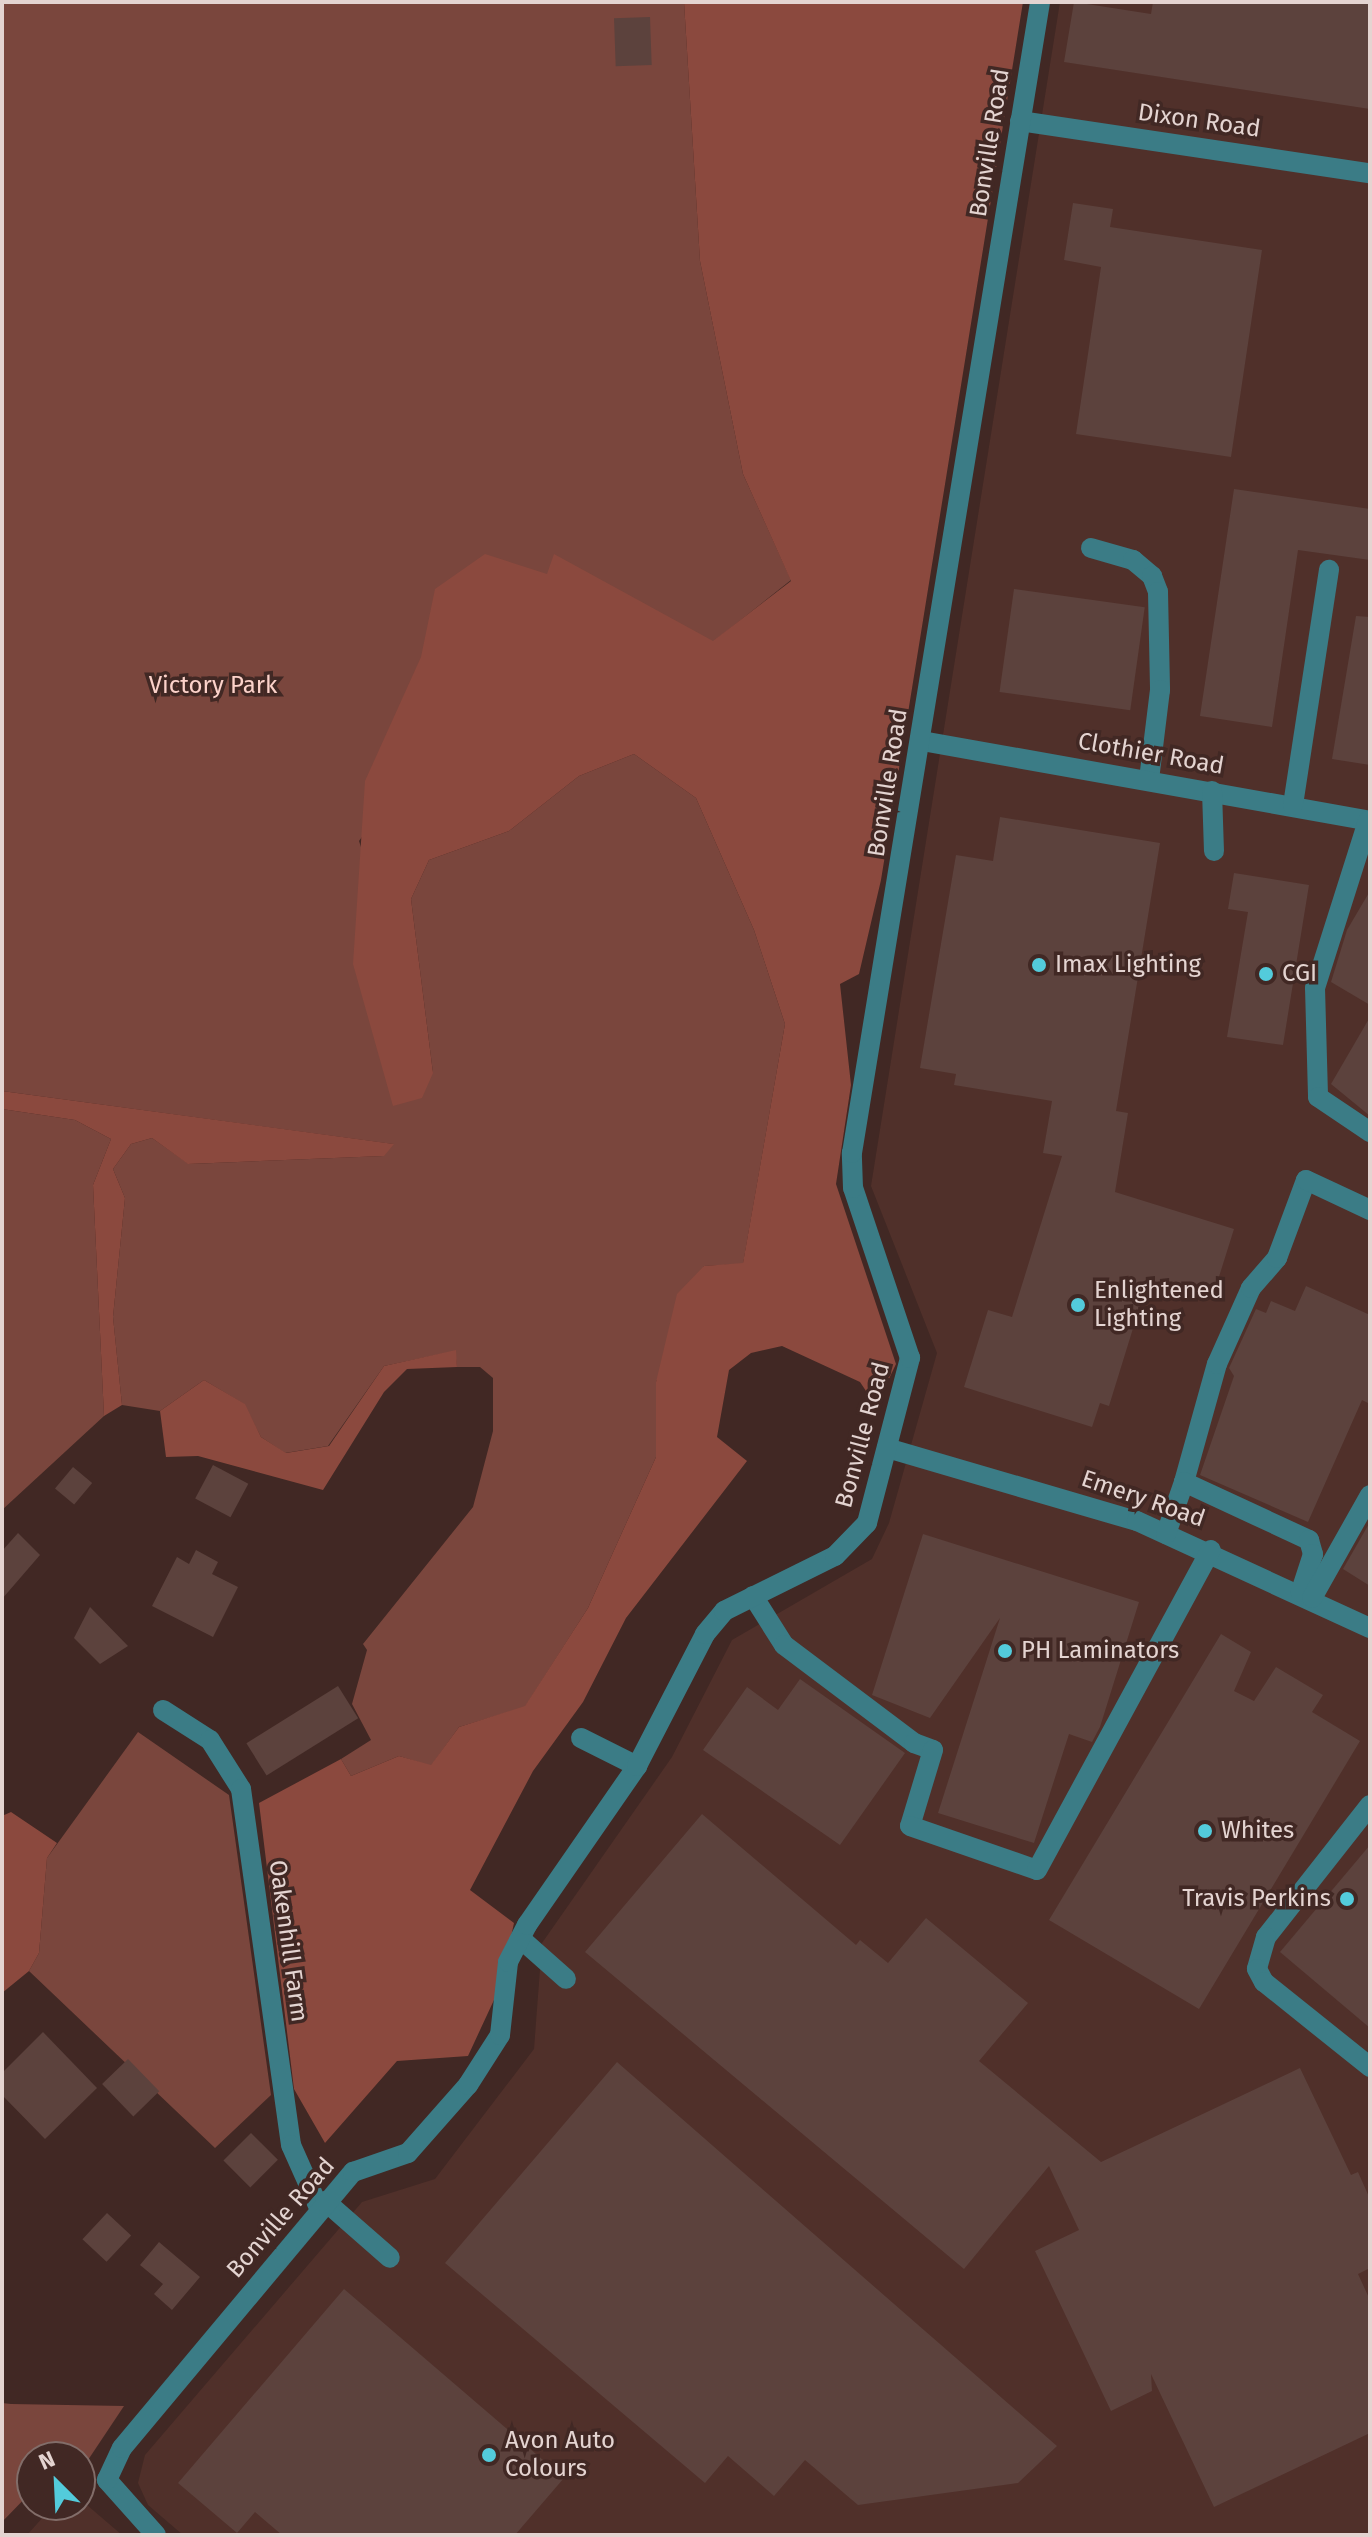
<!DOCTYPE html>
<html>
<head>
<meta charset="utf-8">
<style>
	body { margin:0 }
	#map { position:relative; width:1372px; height:2537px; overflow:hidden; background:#412824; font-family:"Fira Sans",sans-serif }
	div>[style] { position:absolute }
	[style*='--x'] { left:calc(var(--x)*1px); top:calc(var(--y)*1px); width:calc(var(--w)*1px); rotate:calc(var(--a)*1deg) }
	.built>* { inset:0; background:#50302a }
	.green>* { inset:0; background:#7a463d }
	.forest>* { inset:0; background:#8b493e }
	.building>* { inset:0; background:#5c423d; transform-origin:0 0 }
	.minor>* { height:20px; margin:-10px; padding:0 10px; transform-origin:10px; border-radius:10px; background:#3b7c86 }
	.dots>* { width:22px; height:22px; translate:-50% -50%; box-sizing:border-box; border:4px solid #412824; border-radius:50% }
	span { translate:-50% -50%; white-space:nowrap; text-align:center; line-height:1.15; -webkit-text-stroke:7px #412824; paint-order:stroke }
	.street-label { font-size:24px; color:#e4d4d1 }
	.park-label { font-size:24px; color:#fcd2ca }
	.poi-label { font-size:24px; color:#e4d4d1 }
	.left { translate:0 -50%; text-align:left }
	.right { translate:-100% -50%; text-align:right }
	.frame { position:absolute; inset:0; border:4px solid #e4d4d1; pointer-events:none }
	.north { position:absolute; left:16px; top:2441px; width:80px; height:80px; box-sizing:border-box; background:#412824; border:2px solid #826d69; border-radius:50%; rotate:336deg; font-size:22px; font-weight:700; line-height:32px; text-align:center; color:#e4d4d1 }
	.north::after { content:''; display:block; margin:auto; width:28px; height:36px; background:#53cbdb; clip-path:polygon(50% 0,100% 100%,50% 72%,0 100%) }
</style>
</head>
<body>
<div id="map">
	<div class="built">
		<i style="clip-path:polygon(1060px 2px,1370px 2px,1370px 2535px,183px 2535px,148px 2505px,138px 2483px,145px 2455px,362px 2202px,435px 2179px,534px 2049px,542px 1943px,672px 1757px,732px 1640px,872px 1559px,889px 1523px,937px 1353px,871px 1186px)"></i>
		<i style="clip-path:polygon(80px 2499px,122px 2535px,27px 2535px,54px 2505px,80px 2505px)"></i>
	</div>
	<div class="green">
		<i style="clip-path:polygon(2px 2px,684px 2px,700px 261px,743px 474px,791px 580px,713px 642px,548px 574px,359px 841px,433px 1073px,411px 899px,429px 860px,509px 831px,579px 776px,634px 754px,696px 798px,754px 930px,785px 1024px,743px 1264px,704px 1266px,656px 1382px,656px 1457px,588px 1608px,525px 1707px,459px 1727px,431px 1766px,399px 1756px,351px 1776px,341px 1759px,371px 1740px,352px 1704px,367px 1650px,363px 1644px,473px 1507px,493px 1431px,493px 1378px,480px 1367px,457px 1367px,455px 1351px,384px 1366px,328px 1446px,285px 1453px,261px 1437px,244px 1404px,204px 1380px,160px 1411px,122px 1405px,113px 1317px,125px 1198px,113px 1169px,131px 1144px,152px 1138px,189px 1164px,383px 1156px,393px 1144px,2px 1091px)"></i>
		<i style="clip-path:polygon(2px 1109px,75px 1120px,111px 1139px,93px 1185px,104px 1416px,2px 1510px)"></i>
		<i style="clip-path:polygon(138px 1732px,229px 1795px,271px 2095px,215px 2148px,29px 1971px,39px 1953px,47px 1858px)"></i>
		<i style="clip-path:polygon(2px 2403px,11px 2404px,124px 2406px,84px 2466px,80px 2457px,32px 2457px,32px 2491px,2px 2522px)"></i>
	</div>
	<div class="forest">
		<i style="clip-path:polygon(684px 2px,1023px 2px,881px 880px,859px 974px,840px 984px,851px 1085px,836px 1184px,896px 1364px,876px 1406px,860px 1382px,782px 1346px,751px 1353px,729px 1370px,717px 1437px,747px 1461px,626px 1618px,583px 1702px,533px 1771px,470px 1890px,514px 1923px,500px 1987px,468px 2056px,397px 2061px,325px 2143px,294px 2089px,259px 1803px,341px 1759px,351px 1776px,399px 1756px,431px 1765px,459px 1727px,525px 1706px,588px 1608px,656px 1457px,656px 1382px,677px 1294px,704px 1266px,743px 1263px,785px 1024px,754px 930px,696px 798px,634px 754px,579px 776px,509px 831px,429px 860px,411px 899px,433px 1073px,422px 1098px,393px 1106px,353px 964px,365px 781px,421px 657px,435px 589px,485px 554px,547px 574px,554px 554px,713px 641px,791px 581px,743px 474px,700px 261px)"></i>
		<i style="clip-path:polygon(2px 1091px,113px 1106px,394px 1144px,384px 1156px,188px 1164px,152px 1138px,131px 1144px,113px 1169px,125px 1198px,113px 1317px,122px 1405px,104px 1416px,93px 1185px,111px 1139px,75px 1120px,2px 1109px)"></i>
		<i style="clip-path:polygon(456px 1350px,457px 1367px,407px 1369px,384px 1392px,323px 1490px,198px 1456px,166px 1457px,160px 1411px,204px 1380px,245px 1404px,261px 1437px,286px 1453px,329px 1446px,384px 1366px)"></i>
		<i style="clip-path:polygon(11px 1812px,57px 1843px,47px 1858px,39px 1953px,29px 1971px,2px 1993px,2px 1816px)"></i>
	</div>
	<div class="building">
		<i style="clip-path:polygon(1074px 2px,1151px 14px,1153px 2px,1370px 2px,1370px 109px,1064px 62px)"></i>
		<i style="left:650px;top:17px;width:48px;height:36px;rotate:88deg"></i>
		<i style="clip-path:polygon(1073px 203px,1113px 209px,1110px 227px,1262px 250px,1231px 457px,1076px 434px,1101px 267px,1064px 260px)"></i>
		<i style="clip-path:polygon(1234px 489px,1370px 509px,1370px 560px,1298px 550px,1272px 727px,1200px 716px)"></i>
		<i style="left:1014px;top:589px;width:132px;height:104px;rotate:8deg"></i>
		<i style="clip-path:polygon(1356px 616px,1370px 617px,1370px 765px,1332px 759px)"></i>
		<i style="clip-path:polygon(1000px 817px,1160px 843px,1116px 1111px,1128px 1113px,1115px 1192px,1234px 1229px,1212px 1299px,1148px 1280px,1109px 1406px,1100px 1403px,1092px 1427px,964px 1387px,988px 1310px,1012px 1317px,1062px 1156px,1043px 1153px,1052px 1101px,954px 1085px,956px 1074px,920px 1068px,956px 855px,993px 861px)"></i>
		<i style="clip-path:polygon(1234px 873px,1309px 885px,1283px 1045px,1227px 1037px,1248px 912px,1228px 909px)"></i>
		<i style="clip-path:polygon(1370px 891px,1370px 1005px,1331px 982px,1347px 930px)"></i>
		<i style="clip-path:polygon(1370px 1017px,1370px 1116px,1331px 1084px)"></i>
		<i style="clip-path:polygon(1306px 1286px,1370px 1315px,1370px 1404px,1362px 1400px,1308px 1522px,1200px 1475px,1234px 1376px,1229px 1368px,1256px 1309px,1266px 1313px,1271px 1301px,1295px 1311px)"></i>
		<i style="left:213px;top:1465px;width:40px;height:38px;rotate:28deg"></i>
		<i style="left:73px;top:1467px;width:25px;height:28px;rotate:40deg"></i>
		<i style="clip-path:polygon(1370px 1522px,1370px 1586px,1343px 1569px)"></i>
		<i style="clip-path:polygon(18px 1533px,40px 1555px,2px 1599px,2px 1551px)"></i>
		<i style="clip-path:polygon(923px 1534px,1139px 1602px,1100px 1727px,1092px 1742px,1069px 1734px,1034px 1843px,938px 1813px,1000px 1618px,930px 1718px,872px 1695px)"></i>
		<i style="clip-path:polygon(196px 1550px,218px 1562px,212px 1574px,238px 1587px,213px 1637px,152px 1606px,177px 1557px,189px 1564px)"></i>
		<i style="clip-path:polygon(90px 1607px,128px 1646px,100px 1664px,74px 1638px)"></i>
		<i style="clip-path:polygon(1221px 1634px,1251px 1652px,1234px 1691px,1254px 1701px,1276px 1667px,1323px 1695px,1312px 1712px,1360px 1741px,1199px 2009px,1049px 1920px)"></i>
		<i style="clip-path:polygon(800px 1679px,905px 1753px,840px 1845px,703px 1750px,747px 1687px,778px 1710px)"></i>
		<i style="left:338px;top:1686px;width:38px;height:108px;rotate:58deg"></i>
		<i style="clip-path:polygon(702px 1814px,856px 1945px,860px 1940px,888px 1963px,926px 1918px,1028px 2003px,979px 2061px,1101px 2162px,1300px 2068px,1351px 2175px,1358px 2172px,1370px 2199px,1370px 2268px,1358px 2274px,1370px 2300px,1370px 2433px,1214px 2507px,1151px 2374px,1152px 2391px,1111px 2411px,1035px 2251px,1079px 2230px,1049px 2166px,964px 2269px,585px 1952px)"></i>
		<i style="clip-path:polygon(1370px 1845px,1370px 2028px,1280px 1952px)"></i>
		<i style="clip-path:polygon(43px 2032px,97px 2088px,45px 2139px,2px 2095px,2px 2073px)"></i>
		<i style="left:128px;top:2059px;width:45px;height:36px;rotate:46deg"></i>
		<i style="clip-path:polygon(617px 2062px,917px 2324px,1057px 2446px,1018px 2483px,858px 2505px,805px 2460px,774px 2496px,728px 2456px,705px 2483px,445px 2263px)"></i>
		<i style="left:251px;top:2133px;width:38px;height:39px;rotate:45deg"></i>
		<i style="left:107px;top:2213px;width:33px;height:36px;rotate:43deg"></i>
		<i style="clip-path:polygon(159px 2242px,200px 2277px,172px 2310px,154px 2294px,163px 2284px,140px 2265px)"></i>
		<i style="clip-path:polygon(344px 2289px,564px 2478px,515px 2535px,282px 2535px,255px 2512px,237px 2533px,178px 2483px)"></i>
	</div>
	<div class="minor">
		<i style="--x:1020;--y:121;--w:354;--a:8.5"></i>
		<i style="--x:1091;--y:548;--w:44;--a:15.9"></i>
		<i style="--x:1133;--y:560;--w:25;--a:40"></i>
		<i style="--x:1152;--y:576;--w:17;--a:69"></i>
		<i style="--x:1158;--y:592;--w:98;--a:88.8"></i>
		<i style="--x:1160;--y:690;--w:91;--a:97"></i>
		<i style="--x:922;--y:741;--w:455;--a:10.1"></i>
		<i style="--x:1212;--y:791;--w:60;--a:88.1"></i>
		<i style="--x:1293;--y:805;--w:238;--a:-81.3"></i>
		<i style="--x:1368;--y:821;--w:175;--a:107.6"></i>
		<i style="--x:1315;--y:988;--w:109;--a:88.4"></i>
		<i style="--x:1318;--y:1097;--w:63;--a:33.9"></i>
		<i style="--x:887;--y:1448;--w:260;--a:16.3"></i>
		<i style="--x:1137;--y:1521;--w:256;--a:24.7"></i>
		<i style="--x:1184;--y:1482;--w:123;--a:-74.4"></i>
		<i style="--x:1217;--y:1364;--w:83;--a:-65.9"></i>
		<i style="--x:1251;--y:1288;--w:40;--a:-49"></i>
		<i style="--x:1277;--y:1258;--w:83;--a:-69.6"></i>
		<i style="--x:1306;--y:1180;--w:71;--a:25.1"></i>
		<i style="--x:1166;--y:1534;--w:55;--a:-70.9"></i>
		<i style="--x:1184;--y:1482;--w:138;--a:24.9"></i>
		<i style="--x:1309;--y:1540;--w:15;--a:74"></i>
		<i style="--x:1313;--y:1554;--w:40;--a:108"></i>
		<i style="--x:753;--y:1596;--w:58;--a:57.7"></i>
		<i style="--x:784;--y:1645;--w:163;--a:37"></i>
		<i style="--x:914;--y:1743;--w:20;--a:20"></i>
		<i style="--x:933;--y:1750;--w:79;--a:106.8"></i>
		<i style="--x:910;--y:1826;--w:134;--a:19.1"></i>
		<i style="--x:1037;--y:1870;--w:364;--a:-61.5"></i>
		<i style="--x:1312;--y:1598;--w:118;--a:-60.6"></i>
		<i style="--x:163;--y:1710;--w:56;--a:32.6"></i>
		<i style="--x:210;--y:1740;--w:58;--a:57.7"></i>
		<i style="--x:241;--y:1789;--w:359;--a:82"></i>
		<i style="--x:291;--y:2145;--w:69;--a:66"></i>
		<i style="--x:581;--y:1738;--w:63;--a:26.6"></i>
		<i style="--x:1370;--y:1805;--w:168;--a:128.2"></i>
		<i style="--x:1266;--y:1937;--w:33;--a:106"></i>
		<i style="--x:1257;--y:1969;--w:15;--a:62"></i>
		<i style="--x:1264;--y:1982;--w:136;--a:38.7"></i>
		<i style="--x:521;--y:1939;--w:60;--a:41.6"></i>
		<i style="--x:325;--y:2201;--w:86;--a:41.2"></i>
		<i style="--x:156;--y:2535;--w:74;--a:-131.7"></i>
		<i style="--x:107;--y:2480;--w:35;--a:-65"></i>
		<i style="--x:122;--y:2448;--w:360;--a:-50.1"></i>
		<i style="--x:353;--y:2172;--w:58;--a:-19.1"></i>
		<i style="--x:408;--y:2153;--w:91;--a:-48.6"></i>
		<i style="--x:468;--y:2085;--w:59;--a:-57.4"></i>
		<i style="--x:500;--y:2035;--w:73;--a:-83.7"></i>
		<i style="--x:508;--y:1962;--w:42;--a:-62.8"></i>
		<i style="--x:527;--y:1925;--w:193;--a:-55.3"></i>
		<i style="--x:637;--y:1766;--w:148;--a:-62.7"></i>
		<i style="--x:705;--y:1634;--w:30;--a:-50"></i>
		<i style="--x:724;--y:1611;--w:124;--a:-26.4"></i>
		<i style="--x:835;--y:1556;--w:46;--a:-45.9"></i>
		<i style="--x:867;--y:1523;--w:171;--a:-75.4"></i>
		<i style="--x:910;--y:1358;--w:179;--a:-108.5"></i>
		<i style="--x:853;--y:1188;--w:35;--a:-92"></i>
		<i style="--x:852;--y:1153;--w:1166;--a:-80.72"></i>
	</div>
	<div class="dots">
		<i style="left:1039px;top:965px;background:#53cbdb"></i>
		<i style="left:1266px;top:974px;background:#53cbdb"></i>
		<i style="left:1078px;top:1305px;background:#53cbdb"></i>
		<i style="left:1005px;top:1651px;background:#53cbdb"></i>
		<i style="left:1205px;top:1831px;background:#53cbdb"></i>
		<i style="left:1347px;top:1899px;background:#53cbdb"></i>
		<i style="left:489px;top:2455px;background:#53cbdb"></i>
	</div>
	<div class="street-label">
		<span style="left:1199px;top:121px;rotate:8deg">Dixon Road</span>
		<span style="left:990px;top:143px;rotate:-81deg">Bonville Road</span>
		<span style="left:1151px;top:754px;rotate:10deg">Clothier Road</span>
		<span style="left:888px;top:783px;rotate:-81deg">Bonville Road</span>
		<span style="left:863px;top:1435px;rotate:-75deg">Bonville Road</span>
		<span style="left:1143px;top:1499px;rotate:19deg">Emery Road</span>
		<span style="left:288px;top:1941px;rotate:82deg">Oakenhill Farm</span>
		<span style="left:281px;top:2218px;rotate:-49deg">Bonville Road</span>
	</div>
	<div class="park-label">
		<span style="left:213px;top:686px">Victory Park</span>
	</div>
	<div class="poi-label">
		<span class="left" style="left:1055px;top:965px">Imax Lighting</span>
		<span class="left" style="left:1282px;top:974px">CGI</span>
		<span class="left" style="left:1094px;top:1305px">Enlightened<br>Lighting</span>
		<span class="left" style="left:1021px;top:1651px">PH Laminators</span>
		<span class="left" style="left:1221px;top:1831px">Whites</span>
		<span class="right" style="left:1331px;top:1899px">Travis Perkins</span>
		<span class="left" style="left:505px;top:2455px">Avon Auto<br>Colours</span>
	</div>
	<div class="frame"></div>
	<div class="north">N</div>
</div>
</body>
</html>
